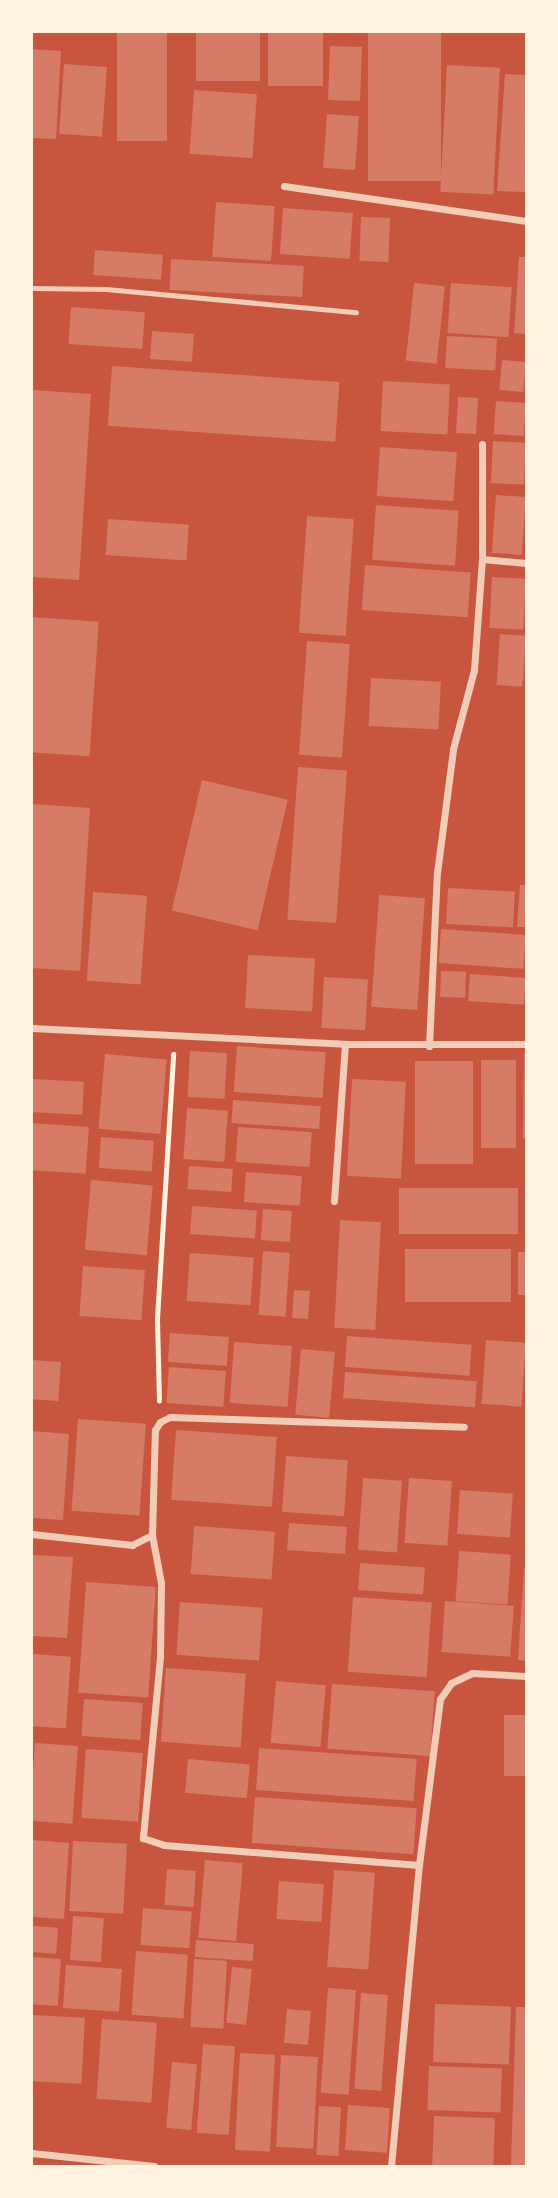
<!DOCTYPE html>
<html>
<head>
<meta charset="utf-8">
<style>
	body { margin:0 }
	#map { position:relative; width:558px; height:2198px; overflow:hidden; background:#c8553d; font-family:Helvetica,sans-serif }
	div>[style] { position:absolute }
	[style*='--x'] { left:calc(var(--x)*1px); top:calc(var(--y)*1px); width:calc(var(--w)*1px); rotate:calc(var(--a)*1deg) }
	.building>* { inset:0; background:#d67c66; transform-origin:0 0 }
	.path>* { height:4.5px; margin:-2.25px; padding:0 2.25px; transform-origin:2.25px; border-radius:2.25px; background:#fff3e0 }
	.service>* { height:5px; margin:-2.5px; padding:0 2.5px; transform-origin:2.5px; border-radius:2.5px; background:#f1ccb7 }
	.minor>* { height:7px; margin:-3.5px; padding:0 3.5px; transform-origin:3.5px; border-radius:3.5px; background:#f1ccb7 }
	span { translate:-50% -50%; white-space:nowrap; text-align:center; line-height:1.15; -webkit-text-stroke:6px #fff3e0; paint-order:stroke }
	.frame { position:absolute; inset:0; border:33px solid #fff3e0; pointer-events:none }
</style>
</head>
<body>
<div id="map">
	<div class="building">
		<i style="left:117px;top:32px;width:50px;height:109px"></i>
		<i style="left:196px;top:32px;width:64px;height:49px"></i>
		<i style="left:268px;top:32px;width:55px;height:54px"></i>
		<i style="left:368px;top:32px;width:73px;height:149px"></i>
		<i style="left:330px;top:46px;width:32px;height:54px;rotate:2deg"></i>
		<i style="clip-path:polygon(32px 49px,61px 51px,56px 139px,32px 138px)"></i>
		<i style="left:64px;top:64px;width:43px;height:70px;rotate:4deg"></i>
		<i style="left:447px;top:65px;width:53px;height:127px;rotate:3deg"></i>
		<i style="clip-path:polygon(505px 74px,526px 75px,526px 192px,497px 191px)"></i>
		<i style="left:194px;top:90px;width:63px;height:64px;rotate:4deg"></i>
		<i style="left:327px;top:114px;width:32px;height:54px;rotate:4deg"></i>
		<i style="left:216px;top:202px;width:59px;height:55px;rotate:4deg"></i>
		<i style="left:283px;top:208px;width:70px;height:46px;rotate:4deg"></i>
		<i style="left:361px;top:217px;width:29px;height:44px;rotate:2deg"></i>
		<i style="left:95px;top:250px;width:68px;height:25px;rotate:4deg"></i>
		<i style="clip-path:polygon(519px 257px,526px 257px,526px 334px,514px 333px)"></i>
		<i style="left:171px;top:259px;width:133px;height:31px;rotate:3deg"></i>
		<i style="left:414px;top:283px;width:31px;height:78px;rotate:6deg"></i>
		<i style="left:451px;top:283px;width:61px;height:50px;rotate:4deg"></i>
		<i style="left:71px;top:307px;width:74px;height:37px;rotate:4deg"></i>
		<i style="left:152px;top:331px;width:42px;height:28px;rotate:4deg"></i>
		<i style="left:447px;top:336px;width:50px;height:32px;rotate:3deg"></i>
		<i style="left:502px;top:360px;width:24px;height:30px;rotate:5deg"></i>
		<i style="left:112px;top:366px;width:228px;height:60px;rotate:4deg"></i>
		<i style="left:383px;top:381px;width:67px;height:50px;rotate:3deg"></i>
		<i style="clip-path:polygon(32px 390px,91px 394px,79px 580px,32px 577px)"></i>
		<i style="left:458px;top:397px;width:20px;height:36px;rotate:3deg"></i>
		<i style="left:496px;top:401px;width:30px;height:33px;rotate:4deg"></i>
		<i style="left:493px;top:441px;width:33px;height:42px;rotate:3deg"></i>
		<i style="left:380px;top:447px;width:77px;height:49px;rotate:4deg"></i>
		<i style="left:496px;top:495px;width:30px;height:58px;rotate:4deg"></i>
		<i style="left:376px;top:505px;width:83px;height:55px;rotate:4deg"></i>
		<i style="left:307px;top:516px;width:47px;height:117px;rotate:4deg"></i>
		<i style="left:108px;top:519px;width:81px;height:36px;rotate:4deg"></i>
		<i style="left:365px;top:565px;width:106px;height:45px;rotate:4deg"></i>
		<i style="left:492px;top:577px;width:34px;height:51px;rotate:3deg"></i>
		<i style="left:32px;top:617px;width:67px;height:135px;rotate:4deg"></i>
		<i style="left:500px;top:634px;width:26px;height:51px;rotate:4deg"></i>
		<i style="left:307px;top:641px;width:43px;height:114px;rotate:4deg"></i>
		<i style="left:371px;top:678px;width:70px;height:48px;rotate:3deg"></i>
		<i style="left:298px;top:767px;width:49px;height:153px;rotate:4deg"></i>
		<i style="left:202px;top:780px;width:88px;height:134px;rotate:13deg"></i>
		<i style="clip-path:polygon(32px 804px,90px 808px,80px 971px,32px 968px)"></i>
		<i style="clip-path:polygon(520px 885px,526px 885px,526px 927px,517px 927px)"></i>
		<i style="left:448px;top:888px;width:67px;height:36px;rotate:3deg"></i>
		<i style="left:93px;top:892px;width:54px;height:89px;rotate:4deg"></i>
		<i style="left:379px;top:895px;width:46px;height:112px;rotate:4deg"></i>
		<i style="left:441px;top:929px;width:85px;height:34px;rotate:4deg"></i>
		<i style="left:248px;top:955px;width:67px;height:53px;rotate:3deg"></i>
		<i style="left:441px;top:971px;width:25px;height:26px;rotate:2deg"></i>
		<i style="left:470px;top:974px;width:56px;height:27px;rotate:4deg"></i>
		<i style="left:324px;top:977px;width:44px;height:51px;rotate:3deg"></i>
		<i style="left:237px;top:1046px;width:89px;height:46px;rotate:4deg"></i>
		<i style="left:190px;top:1051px;width:37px;height:46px;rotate:3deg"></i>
		<i style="clip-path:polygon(524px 1051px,526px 1051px,526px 1138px,523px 1138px)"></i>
		<i style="left:105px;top:1054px;width:62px;height:75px;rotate:5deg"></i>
		<i style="left:481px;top:1060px;width:35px;height:88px"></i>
		<i style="left:415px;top:1061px;width:58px;height:103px"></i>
		<i style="left:32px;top:1079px;width:52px;height:33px;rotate:3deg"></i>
		<i style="left:352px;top:1079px;width:54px;height:97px;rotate:3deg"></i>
		<i style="left:233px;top:1100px;width:88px;height:23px;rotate:4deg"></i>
		<i style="left:187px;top:1108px;width:41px;height:51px;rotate:4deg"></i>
		<i style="left:32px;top:1123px;width:57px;height:47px;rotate:4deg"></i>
		<i style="left:238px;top:1127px;width:74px;height:35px;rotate:4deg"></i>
		<i style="left:101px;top:1137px;width:53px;height:31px;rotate:4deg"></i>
		<i style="left:189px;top:1166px;width:44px;height:23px;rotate:4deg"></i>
		<i style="left:246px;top:1172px;width:56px;height:30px;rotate:4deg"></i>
		<i style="left:91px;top:1180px;width:62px;height:70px;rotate:5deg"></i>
		<i style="left:399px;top:1188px;width:119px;height:46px"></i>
		<i style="left:192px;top:1206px;width:65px;height:28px;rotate:4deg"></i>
		<i style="left:263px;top:1209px;width:29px;height:31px;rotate:4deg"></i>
		<i style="left:340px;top:1220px;width:41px;height:108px;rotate:3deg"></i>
		<i style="left:511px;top:1249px;width:53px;height:106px;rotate:90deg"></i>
		<i style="left:263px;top:1251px;width:27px;height:64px;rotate:4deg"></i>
		<i style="left:518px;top:1252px;width:8px;height:43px"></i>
		<i style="left:190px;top:1253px;width:64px;height:48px;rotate:4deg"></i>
		<i style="left:83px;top:1266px;width:62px;height:50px;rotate:4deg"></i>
		<i style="left:294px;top:1290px;width:16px;height:28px;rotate:4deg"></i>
		<i style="left:170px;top:1333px;width:59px;height:29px;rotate:4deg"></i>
		<i style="left:347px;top:1336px;width:125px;height:31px;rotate:4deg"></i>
		<i style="left:486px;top:1340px;width:40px;height:64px;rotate:4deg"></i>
		<i style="left:234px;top:1342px;width:58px;height:61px;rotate:4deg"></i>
		<i style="left:301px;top:1349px;width:34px;height:66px;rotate:5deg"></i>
		<i style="left:32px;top:1360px;width:29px;height:39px;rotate:4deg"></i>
		<i style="left:169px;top:1367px;width:57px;height:36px;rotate:4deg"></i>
		<i style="left:345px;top:1372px;width:132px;height:26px;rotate:4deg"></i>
		<i style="left:78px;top:1419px;width:68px;height:92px;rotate:4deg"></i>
		<i style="left:176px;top:1430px;width:101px;height:70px;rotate:4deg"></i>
		<i style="clip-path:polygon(32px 1431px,69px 1434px,63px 1520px,32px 1518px)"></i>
		<i style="left:286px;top:1456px;width:62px;height:56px;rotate:4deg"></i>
		<i style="left:363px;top:1478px;width:39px;height:72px;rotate:4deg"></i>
		<i style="left:409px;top:1478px;width:43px;height:65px;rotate:4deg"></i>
		<i style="left:460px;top:1490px;width:53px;height:44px;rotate:4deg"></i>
		<i style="left:289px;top:1523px;width:58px;height:27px;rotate:4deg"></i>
		<i style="left:194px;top:1526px;width:81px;height:48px;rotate:4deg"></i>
		<i style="left:459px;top:1551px;width:52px;height:50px;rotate:4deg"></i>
		<i style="clip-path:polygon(32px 1555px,73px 1557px,67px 1638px,32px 1636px)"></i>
		<i style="left:360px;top:1563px;width:65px;height:27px;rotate:4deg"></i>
		<i style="clip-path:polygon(524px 1568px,526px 1568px,526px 1661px,518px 1660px)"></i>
		<i style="left:86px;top:1582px;width:70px;height:111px;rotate:4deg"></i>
		<i style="left:353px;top:1597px;width:79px;height:75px;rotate:4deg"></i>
		<i style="left:445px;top:1601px;width:69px;height:51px;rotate:4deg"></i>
		<i style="left:180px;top:1602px;width:83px;height:53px;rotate:4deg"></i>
		<i style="left:32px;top:1654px;width:39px;height:72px;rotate:4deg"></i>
		<i style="left:166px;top:1668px;width:80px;height:74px;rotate:4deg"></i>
		<i style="left:276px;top:1681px;width:50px;height:62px;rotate:5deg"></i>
		<i style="left:332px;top:1684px;width:103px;height:65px;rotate:4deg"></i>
		<i style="left:84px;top:1699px;width:59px;height:37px;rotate:4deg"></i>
		<i style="left:526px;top:1715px;width:61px;height:22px;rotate:90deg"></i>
		<i style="left:35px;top:1743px;width:43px;height:78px;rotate:4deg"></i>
		<i style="left:259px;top:1748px;width:158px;height:42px;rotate:4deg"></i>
		<i style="left:86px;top:1749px;width:57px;height:69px;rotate:4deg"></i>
		<i style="left:188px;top:1759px;width:62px;height:34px;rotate:5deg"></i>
		<i style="left:255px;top:1797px;width:162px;height:46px;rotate:4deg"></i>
		<i style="clip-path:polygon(32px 1840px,69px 1843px,64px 1919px,32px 1917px)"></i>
		<i style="left:73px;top:1841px;width:54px;height:70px;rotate:3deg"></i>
		<i style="left:205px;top:1860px;width:38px;height:78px;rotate:5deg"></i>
		<i style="left:167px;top:1869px;width:29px;height:36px;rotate:4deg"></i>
		<i style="left:334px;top:1870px;width:41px;height:97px;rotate:4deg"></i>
		<i style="left:279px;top:1881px;width:45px;height:38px;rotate:4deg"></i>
		<i style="left:143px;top:1908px;width:49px;height:37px;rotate:4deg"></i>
		<i style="left:73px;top:1916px;width:31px;height:44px;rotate:4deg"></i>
		<i style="left:32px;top:1926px;width:26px;height:26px;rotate:4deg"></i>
		<i style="left:196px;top:1940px;width:58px;height:17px;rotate:4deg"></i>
		<i style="left:136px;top:1951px;width:52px;height:64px;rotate:4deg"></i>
		<i style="left:32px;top:1957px;width:29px;height:47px;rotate:4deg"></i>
		<i style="left:194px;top:1959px;width:33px;height:68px;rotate:3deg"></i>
		<i style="left:66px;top:1965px;width:56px;height:43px;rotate:4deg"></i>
		<i style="left:232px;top:1967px;width:20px;height:56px;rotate:6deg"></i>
		<i style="left:328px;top:1988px;width:28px;height:105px;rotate:4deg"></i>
		<i style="left:361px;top:1993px;width:27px;height:96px;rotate:4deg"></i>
		<i style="left:435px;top:2004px;width:76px;height:58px;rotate:2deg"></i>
		<i style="clip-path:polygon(516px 2007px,526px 2007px,526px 2166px,511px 2166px)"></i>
		<i style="left:287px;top:2009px;width:24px;height:34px;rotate:5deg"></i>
		<i style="left:32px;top:2015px;width:53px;height:66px;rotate:3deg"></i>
		<i style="left:102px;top:2019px;width:55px;height:80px;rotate:4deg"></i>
		<i style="left:203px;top:2044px;width:32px;height:89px;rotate:4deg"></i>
		<i style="left:240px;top:2053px;width:35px;height:97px;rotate:3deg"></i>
		<i style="left:281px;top:2055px;width:37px;height:92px;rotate:3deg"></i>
		<i style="left:172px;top:2062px;width:25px;height:66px;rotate:5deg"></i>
		<i style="left:429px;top:2066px;width:73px;height:44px;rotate:2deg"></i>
		<i style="left:348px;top:2105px;width:42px;height:45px;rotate:4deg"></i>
		<i style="left:319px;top:2106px;width:22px;height:49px;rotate:3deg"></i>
		<i style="left:434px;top:2116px;width:61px;height:50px;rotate:2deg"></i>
	</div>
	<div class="path">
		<i style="--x:159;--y:1401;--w:82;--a:-91.4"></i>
		<i style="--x:157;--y:1319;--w:265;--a:-86.5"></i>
	</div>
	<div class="service">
		<i style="--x:32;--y:288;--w:74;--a:0.8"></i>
		<i style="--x:106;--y:289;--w:251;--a:5.3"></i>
	</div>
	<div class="minor">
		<i style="--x:284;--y:186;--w:245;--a:8.2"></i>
		<i style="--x:482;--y:559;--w:44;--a:5.2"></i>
		<i style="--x:32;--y:1028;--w:313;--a:2.9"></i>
		<i style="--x:345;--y:1044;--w:181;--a:0"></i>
		<i style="--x:429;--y:1046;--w:173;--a:-87.4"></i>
		<i style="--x:437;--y:873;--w:125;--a:-82.6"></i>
		<i style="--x:453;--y:749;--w:82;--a:-75.1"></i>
		<i style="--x:474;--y:670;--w:111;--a:-85.9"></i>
		<i style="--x:482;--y:559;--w:115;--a:-90"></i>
		<i style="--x:334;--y:1201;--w:157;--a:-86"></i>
		<i style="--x:32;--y:1534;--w:101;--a:6.3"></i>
		<i style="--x:132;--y:1545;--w:22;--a:-27"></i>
		<i style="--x:152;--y:1535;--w:105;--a:-88.4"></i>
		<i style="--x:155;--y:1430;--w:9;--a:-58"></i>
		<i style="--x:160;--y:1422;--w:11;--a:-27"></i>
		<i style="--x:170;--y:1417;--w:294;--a:1.9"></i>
		<i style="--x:152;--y:1535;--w:49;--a:79.4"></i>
		<i style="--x:161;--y:1583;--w:74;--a:90.8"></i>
		<i style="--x:160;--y:1657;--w:182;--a:95.4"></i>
		<i style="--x:143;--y:1838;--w:22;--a:18"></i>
		<i style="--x:164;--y:1845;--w:256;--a:4.5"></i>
		<i style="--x:32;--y:2153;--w:123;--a:6.1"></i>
		<i style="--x:391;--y:2166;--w:302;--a:-84.7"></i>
		<i style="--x:419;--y:1865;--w:167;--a:-82.8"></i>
		<i style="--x:440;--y:1699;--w:19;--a:-55"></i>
		<i style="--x:451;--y:1683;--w:23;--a:-25"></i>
		<i style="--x:472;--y:1673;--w:54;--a:3.2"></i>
	</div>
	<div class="frame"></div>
</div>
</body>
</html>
